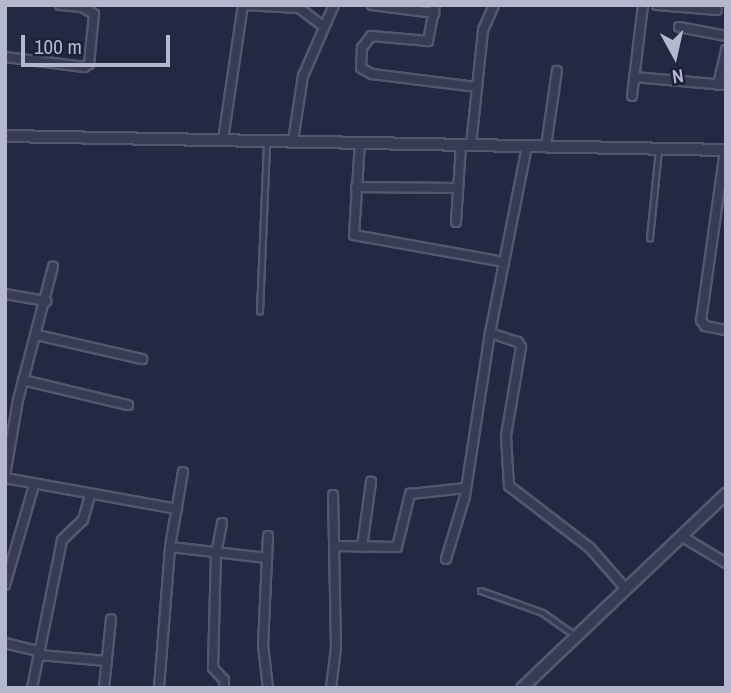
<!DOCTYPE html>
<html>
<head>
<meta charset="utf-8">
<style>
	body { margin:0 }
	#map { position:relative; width:731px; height:693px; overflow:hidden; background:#242943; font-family:"Archivo Narrow",sans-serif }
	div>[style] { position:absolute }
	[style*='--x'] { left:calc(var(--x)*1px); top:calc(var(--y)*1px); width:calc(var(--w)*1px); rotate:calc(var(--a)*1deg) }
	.roads { filter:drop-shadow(2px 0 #53576d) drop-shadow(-2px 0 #53576d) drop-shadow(0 2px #53576d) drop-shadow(0 -2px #53576d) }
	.service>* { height:3.5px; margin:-1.75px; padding:0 1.75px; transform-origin:1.75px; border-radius:1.75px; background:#383c53 }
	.minor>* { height:8px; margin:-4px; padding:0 4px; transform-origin:4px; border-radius:4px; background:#383c53 }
	.tertiary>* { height:10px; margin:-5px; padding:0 5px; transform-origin:5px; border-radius:5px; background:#383c53 }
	span { translate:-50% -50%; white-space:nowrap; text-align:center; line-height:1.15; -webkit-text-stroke:5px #1d2138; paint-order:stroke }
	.frame { position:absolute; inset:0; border:7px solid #b5b8cd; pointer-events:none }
	.north { position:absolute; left:640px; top:21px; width:70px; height:70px; -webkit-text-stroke:5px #1d2138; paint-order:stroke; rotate:172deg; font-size:19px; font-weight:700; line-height:28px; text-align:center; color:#b5b8cd }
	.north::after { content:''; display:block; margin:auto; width:24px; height:32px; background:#b5b8cd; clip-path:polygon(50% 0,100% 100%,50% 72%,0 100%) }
	.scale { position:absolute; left:21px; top:35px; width:149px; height:32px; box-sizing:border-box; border:4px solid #b5b8cd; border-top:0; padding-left:9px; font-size:21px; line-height:24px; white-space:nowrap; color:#b5b8cd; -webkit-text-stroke:5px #1d2138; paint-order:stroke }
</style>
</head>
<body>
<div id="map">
	<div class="roads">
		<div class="service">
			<i style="--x:650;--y:239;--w:89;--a:-84.2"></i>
			<i style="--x:260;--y:312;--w:169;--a:-87.6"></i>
			<i style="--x:481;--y:591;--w:66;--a:19.5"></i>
			<i style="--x:543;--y:613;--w:38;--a:35"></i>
		</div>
		<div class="minor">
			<i style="--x:243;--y:5;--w:56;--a:3.1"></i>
			<i style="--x:299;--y:8;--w:31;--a:37"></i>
			<i style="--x:372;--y:5;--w:63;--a:7.4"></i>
			<i style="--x:435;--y:5;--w:37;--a:101"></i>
			<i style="--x:428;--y:41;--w:57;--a:-175"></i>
			<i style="--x:371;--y:36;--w:15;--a:127"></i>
			<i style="--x:362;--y:48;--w:20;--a:93"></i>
			<i style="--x:361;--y:68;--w:13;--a:29"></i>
			<i style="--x:372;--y:74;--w:106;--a:7.1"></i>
			<i style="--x:657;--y:5;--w:60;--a:4.8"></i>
			<i style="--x:679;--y:27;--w:48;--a:10.8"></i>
			<i style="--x:5;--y:57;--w:80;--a:7.2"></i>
			<i style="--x:84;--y:67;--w:6;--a:-31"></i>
			<i style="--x:89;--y:64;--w:50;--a:-84.3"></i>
			<i style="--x:94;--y:14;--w:14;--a:-150"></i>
			<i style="--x:82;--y:7;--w:22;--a:-175"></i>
			<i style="--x:634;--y:77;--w:92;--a:5"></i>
			<i style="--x:718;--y:85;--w:36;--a:-77"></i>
			<i style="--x:632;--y:96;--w:92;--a:-83.1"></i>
			<i style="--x:223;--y:140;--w:136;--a:-81.6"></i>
			<i style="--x:293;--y:141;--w:66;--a:-81.3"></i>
			<i style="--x:303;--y:76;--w:77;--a:-66.4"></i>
			<i style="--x:360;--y:142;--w:93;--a:93.7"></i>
			<i style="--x:354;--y:235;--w:152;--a:10.2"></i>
			<i style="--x:471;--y:145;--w:116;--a:-84"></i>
			<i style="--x:483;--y:30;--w:27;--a:-66"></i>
			<i style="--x:546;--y:146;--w:76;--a:-81.7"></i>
			<i style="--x:725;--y:150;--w:172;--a:98"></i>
			<i style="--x:701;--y:320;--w:7;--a:56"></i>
			<i style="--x:705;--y:326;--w:21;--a:11"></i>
			<i style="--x:356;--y:187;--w:102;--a:0.6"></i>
			<i style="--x:456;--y:222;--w:78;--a:-86.3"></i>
			<i style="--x:5;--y:294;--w:42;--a:9.7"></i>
			<i style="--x:490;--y:333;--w:29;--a:18"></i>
			<i style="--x:518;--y:342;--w:6;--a:59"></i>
			<i style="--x:521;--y:347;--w:90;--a:99.6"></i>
			<i style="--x:506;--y:436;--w:50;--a:86.6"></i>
			<i style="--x:509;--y:486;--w:102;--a:37.4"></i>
			<i style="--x:590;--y:548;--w:55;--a:48.7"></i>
			<i style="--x:37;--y:335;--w:108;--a:12.9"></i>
			<i style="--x:23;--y:380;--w:108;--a:13.4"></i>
			<i style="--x:5;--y:476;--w:77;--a:-80.3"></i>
			<i style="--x:18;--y:400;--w:138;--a:-75.3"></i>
			<i style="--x:5;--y:478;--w:175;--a:10.2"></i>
			<i style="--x:222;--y:523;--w:31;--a:101"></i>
			<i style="--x:216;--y:553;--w:115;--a:91.5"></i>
			<i style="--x:213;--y:668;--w:16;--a:47"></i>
			<i style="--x:224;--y:680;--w:8;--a:90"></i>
			<i style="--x:268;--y:536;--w:109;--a:92.6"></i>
			<i style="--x:263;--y:645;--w:43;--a:83.4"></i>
			<i style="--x:681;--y:536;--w:52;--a:31"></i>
			<i style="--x:334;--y:546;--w:63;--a:0.9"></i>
			<i style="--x:397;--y:547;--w:55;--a:-76.2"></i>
			<i style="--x:410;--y:494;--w:56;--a:-6.1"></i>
			<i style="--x:170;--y:547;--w:98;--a:6.5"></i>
			<i style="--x:362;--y:547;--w:66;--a:-82.1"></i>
			<i style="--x:446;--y:559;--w:66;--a:-73.2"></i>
			<i style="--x:465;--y:496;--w:165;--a:-81.3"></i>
			<i style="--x:490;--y:333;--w:191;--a:-78.8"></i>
			<i style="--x:5;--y:585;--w:104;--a:-73.8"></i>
			<i style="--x:5;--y:643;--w:36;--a:14"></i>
			<i style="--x:39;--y:655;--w:68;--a:5"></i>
			<i style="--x:32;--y:688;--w:151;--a:-78.5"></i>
			<i style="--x:62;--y:540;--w:29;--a:-44"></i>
			<i style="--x:83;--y:520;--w:25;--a:-74"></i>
			<i style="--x:104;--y:688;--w:69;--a:-84.2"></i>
			<i style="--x:159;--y:688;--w:141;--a:-85.5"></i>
			<i style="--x:170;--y:547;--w:76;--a:-80.2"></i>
			<i style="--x:331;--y:688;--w:40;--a:-82.9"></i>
			<i style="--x:336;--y:648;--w:153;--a:-91.1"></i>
		</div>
		<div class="tertiary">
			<i style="--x:5;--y:136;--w:721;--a:1.11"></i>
			<i style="--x:522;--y:688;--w:282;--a:-43.6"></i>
		</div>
	</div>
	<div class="frame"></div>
	<div class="north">N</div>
	<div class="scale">100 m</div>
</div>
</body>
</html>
